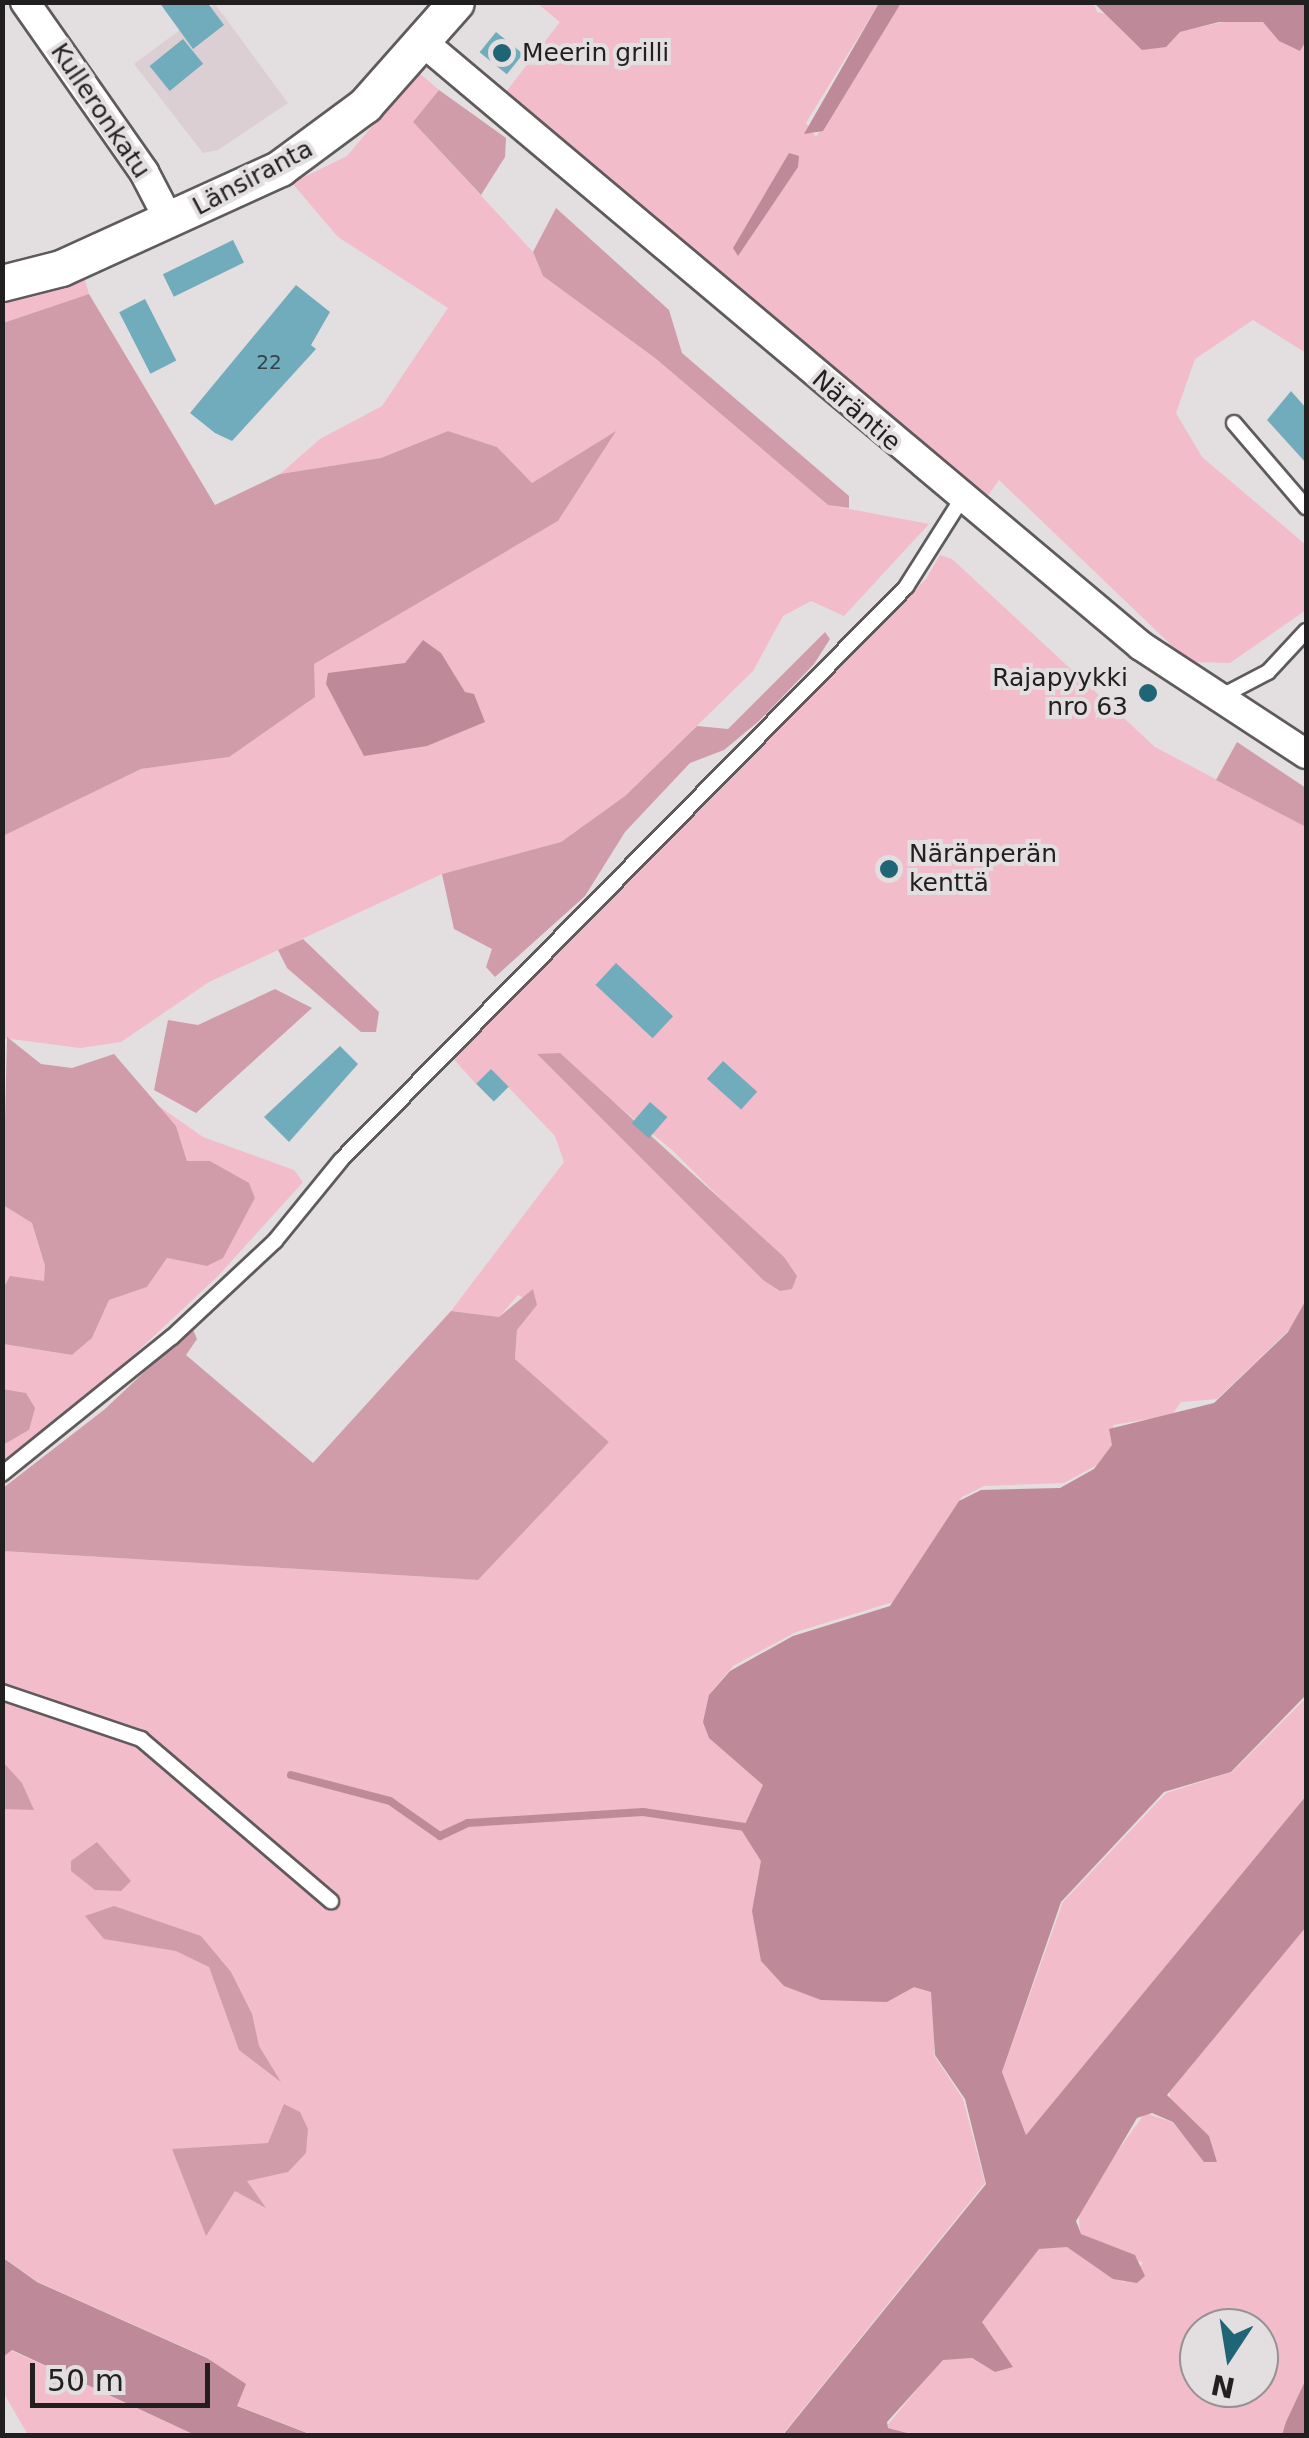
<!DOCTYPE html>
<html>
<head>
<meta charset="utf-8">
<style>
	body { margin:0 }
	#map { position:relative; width:1309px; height:2438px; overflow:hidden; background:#e3dedf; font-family:"DejaVu Sans",sans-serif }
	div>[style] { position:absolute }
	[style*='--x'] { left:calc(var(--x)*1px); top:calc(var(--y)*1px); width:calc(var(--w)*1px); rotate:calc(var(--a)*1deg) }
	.built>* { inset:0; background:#dccfd3 }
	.green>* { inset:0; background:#f2bccb }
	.forest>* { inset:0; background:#d19caa }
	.water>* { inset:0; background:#be8a99 }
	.stream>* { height:8px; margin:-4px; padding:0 4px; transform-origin:4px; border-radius:4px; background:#be8a99 }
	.building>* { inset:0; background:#71acbd; transform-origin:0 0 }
	.roads { filter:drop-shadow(2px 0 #5f5b5c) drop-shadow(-2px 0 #5f5b5c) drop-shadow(0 2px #5f5b5c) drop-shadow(0 -2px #5f5b5c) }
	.service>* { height:14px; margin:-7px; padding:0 7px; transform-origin:7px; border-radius:7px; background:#fff }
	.minor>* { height:28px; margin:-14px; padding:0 14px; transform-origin:14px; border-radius:14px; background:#fff }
	.tertiary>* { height:35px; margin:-17.5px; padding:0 17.5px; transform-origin:17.5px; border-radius:17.5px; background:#fff }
	.dots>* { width:28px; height:28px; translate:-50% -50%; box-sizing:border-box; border:5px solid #e3dedf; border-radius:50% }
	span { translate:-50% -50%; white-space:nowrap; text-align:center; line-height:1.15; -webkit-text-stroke:8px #e3dedf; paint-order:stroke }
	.number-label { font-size:20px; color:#354247 }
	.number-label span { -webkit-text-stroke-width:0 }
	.poi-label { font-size:25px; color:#211f20 }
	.left { translate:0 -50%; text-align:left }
	.right { translate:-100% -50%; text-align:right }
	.street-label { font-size:25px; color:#211f20 }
	.frame { position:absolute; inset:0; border:5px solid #211f20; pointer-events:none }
	.north { position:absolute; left:1179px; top:2308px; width:100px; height:100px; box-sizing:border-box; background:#e3dedf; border:2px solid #959293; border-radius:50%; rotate:192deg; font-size:28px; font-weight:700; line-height:40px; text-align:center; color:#211f20 }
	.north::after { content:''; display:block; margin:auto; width:35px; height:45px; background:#206576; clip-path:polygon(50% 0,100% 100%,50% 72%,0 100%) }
	.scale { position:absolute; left:30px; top:2363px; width:180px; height:45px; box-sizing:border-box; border:5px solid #211f20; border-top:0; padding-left:12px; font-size:30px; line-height:35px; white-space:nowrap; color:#211f20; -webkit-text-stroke:8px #e3dedf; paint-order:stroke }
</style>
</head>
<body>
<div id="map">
	<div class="built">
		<i style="clip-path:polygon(215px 4px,288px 103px,218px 150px,203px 153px,134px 64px)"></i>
	</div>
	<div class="green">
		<i style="clip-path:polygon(537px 3px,879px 3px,806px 123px,816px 137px,901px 3px,1094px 3px,1097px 12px,1179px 32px,1306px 3px,1306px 353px,1253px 320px,1195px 359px,1176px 413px,1202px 457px,1306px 545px,1306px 610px,1230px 663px,1189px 662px,999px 480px,973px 517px,505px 93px,560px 22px)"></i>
		<i style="clip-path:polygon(418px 72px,439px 90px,414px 123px,533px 252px,543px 276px,655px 358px,828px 505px,929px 524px,844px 616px,811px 601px,783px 616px,753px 671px,625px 796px,561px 842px,442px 874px,209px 982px,121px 1042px,80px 1048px,3px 1038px,3px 836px,141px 769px,229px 757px,313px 664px,558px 521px,613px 433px,532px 483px,497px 447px,448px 431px,381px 458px,280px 474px,320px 439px,382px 406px,448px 308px,338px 237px,292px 183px,347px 156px)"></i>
		<i style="clip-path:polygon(83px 273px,89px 294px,3px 323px,3px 294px)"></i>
		<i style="clip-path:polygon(evenodd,940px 555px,952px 559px,1155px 747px,1306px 827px,1306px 1302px,1291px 1328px,1217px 1399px,1181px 1402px,1172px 1415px,1113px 1425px,1116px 1440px,1097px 1465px,1064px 1483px,984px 1486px,962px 1497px,893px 1602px,796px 1632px,733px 1666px,712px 1691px,766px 1781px,917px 1983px,934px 1988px,934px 2055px,963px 2099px,985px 2183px,782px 2435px,313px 2435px,236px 2405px,244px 2384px,206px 2357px,36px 2281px,3px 2257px,3px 1551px,478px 1580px,609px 1442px,515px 1359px,517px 1330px,537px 1305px,518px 1295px,499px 1317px,451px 1311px,564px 1162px,555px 1136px,491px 1069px,476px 1084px,451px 1056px,926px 579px,940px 555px,538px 1055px,605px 1095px,672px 1150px,797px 1275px,651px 1164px,538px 1055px)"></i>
		<i style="clip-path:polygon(153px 1102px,203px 1137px,294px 1170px,303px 1182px,218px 1276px,61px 1423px,3px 1462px,3px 1445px,29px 1430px,26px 1393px,3px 1389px,2px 1344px,72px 1355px,92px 1338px,109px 1300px,147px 1287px,167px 1258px,207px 1266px,223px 1257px,255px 1198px,249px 1184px,210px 1161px,187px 1161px,176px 1126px)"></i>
		<i style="clip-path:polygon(3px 1205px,32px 1223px,45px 1266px,45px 1281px,3px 1292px)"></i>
		<i style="clip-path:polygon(1306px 1698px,1306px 1796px,1026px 2135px,1002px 2072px,1063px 1902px,1166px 1793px,1232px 1772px)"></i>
		<i style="clip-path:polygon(evenodd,1306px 1925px,1306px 2435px,917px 2436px,886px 2427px,942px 2359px,971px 2358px,994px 2371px,981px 2321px,1038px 2248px,1066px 2246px,1124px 2282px,1143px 2263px,1080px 2233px,1078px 2206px,1145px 2113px,1172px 2122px,1207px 2163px,1208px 2136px,1171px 2104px,1169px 2087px,1306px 1925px,1199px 2328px,1259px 2328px,1259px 2388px,1199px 2388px,1199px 2328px)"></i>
		<i style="clip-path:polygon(10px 2350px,195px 2435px,28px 2435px,3px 2392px,2px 2355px)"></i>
	</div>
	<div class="forest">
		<i style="clip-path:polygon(439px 90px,506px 138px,505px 157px,481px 195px,413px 122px)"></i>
		<i style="clip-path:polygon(556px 208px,669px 310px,682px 353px,849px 496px,849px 508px,828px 505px,655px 358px,543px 276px,533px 252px)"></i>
		<i style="clip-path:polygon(89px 294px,215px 505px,280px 474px,381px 458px,448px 431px,497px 447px,532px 483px,616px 431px,558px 521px,314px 664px,315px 697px,229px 757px,141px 769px,3px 836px,3px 323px)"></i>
		<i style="clip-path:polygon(825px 632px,830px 639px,814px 664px,759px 721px,724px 750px,690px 763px,625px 832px,585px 896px,495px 977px,486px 967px,492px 949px,454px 929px,442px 874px,561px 842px,625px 796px,697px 726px,728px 729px)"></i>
		<i style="clip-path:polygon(1237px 742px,1306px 788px,1306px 827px,1216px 780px)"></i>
		<i style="clip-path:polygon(303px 939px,379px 1012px,376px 1032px,361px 1032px,287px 968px,278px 950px)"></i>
		<i style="clip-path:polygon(275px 989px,312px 1008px,196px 1113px,154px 1090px,168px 1020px,198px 1025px)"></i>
		<i style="clip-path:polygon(7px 1037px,41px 1064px,72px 1068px,114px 1054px,176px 1126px,187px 1161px,210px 1161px,249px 1183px,255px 1198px,223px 1258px,207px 1266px,167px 1258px,147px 1287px,109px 1300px,92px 1338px,72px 1355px,3px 1344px,4px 1287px,10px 1276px,44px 1281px,45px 1266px,32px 1223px,3px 1205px)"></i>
		<i style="clip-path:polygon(560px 1053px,784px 1257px,797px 1276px,792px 1289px,780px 1291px,763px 1280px,537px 1054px)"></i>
		<i style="clip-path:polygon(533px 1289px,537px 1305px,517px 1330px,515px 1359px,609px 1442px,478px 1580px,3px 1551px,3px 1488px,105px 1409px,192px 1327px,197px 1339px,186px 1355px,313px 1463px,451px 1311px,499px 1317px)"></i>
		<i style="clip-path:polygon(3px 1389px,26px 1393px,35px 1408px,29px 1430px,3px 1445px)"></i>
		<i style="clip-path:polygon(3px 1762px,22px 1783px,34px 1810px,3px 1809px)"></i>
		<i style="clip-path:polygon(97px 1842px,131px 1881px,121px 1891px,95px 1890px,71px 1871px,71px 1861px)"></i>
		<i style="clip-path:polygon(114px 1906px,201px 1936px,231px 1972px,252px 2014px,259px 2046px,281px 2082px,239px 2050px,209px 1967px,176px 1951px,104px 1939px,85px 1916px)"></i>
		<i style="clip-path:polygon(284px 2104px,300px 2112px,308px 2129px,306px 2153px,288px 2172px,247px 2181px,266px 2208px,235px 2191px,206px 2236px,172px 2149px,268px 2143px)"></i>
	</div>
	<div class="water">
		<i style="clip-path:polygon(879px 3px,901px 3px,823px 131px,804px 134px)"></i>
		<i style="clip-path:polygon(1094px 3px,1306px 3px,1306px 41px,1300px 51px,1279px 41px,1263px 22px,1219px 22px,1180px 32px,1166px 47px,1142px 50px)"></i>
		<i style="clip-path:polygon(789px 153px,799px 156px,798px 167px,738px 256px,733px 248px)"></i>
		<i style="clip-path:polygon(423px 640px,441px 653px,465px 692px,474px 694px,485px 722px,427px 746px,364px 756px,326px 684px,328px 673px,405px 663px)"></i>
		<i style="clip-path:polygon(1306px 1300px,1306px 1695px,1231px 1772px,1164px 1792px,1061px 1902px,1002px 2072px,1026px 2135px,1306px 1796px,1306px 1927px,1167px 2095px,1209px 2136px,1217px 2162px,1204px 2162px,1173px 2122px,1152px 2113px,1137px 2118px,1076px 2221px,1081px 2234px,1135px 2255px,1145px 2276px,1137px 2283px,1113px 2279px,1067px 2247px,1039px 2249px,982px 2322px,1013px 2367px,995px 2372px,972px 2358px,943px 2360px,887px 2422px,888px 2428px,915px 2435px,783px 2435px,986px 2184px,965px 2099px,935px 2055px,931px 1992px,914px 1987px,887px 2002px,821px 2000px,784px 1986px,761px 1961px,752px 1911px,761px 1861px,742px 1831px,763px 1785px,709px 1738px,703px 1722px,709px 1695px,730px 1671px,793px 1636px,890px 1606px,959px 1501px,981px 1490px,1060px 1488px,1094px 1469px,1112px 1445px,1109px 1429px,1214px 1403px,1288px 1332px)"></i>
		<i style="clip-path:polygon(2px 2257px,37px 2282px,207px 2358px,246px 2384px,237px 2406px,312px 2435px,195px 2435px,12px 2350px,3px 2357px)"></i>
		<i style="clip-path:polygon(1306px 2379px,1306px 2435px,1282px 2435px,1286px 2422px)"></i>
	</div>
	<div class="stream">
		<i style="--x:291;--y:1775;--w:102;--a:14.7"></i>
		<i style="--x:390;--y:1801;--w:61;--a:35"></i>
		<i style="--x:440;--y:1836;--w:31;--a:-25"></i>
		<i style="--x:468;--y:1823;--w:175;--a:-3.6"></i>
		<i style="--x:643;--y:1812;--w:103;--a:8.4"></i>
	</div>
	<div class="building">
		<i style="clip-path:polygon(159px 2px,207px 2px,224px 25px,193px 49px)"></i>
		<i style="left:496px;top:32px;width:35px;height:26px;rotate:39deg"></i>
		<i style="left:183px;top:39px;width:32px;height:43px;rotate:51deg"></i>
		<i style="left:233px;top:240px;width:25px;height:78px;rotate:64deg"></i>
		<i style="clip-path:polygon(296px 285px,330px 312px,311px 345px,316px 349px,232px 441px,215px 433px,190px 413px)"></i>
		<i style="left:145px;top:299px;width:69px;height:29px;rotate:63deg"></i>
		<i style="clip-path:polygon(1291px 391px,1306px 408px,1306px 463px,1267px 420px)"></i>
		<i style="left:616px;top:963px;width:78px;height:30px;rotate:43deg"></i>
		<i style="clip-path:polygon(340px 1046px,358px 1064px,289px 1142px,264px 1117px)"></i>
		<i style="left:723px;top:1061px;width:46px;height:24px;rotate:42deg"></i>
		<i style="left:491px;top:1069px;width:25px;height:21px;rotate:45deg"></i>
		<i style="left:650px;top:1102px;width:23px;height:28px;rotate:41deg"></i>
	</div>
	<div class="roads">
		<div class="service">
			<i style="--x:1234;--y:423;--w:111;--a:49.4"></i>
			<i style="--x:1220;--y:697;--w:54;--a:-27.5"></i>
			<i style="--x:1268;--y:672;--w:56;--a:-47.2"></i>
			<i style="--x:2;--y:1474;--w:218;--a:-38.9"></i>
			<i style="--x:172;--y:1337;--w:141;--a:-43"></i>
			<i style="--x:275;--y:1241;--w:104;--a:-50.8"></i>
			<i style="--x:341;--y:1160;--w:805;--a:-45.4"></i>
			<i style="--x:906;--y:587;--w:103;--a:-57.7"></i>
			<i style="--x:2;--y:1692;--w:147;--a:18.7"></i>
			<i style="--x:141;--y:1739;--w:250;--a:40.5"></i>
		</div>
		<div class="minor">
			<i style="--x:25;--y:2;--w:208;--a:55"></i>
			<i style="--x:144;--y:172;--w:56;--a:62.5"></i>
			<i style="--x:424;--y:43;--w:937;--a:40.06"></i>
			<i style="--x:1141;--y:646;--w:197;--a:33.2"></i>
		</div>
		<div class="tertiary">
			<i style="--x:2;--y:283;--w:61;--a:-14.3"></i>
			<i style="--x:61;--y:268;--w:241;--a:-24.5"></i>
			<i style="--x:280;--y:168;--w:106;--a:-36.5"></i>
			<i style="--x:365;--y:105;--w:137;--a:-48.5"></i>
		</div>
	</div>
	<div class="dots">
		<i style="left:502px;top:53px;background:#206576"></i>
		<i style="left:1148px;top:693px;background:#206576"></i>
		<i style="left:889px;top:869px;background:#206576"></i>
	</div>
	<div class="number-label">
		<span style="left:269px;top:362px">22</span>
	</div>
	<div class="poi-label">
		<span class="left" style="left:522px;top:53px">Meerin grilli</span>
		<span class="right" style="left:1128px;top:693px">Rajapyykki<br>nro 63</span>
		<span class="left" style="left:909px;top:869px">Näränperän<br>kenttä</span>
	</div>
	<div class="street-label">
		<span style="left:100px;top:111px;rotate:56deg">Kulleronkatu</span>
		<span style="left:253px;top:178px;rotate:-28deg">Länsiranta</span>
		<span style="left:856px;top:411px;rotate:41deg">Näräntie</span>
	</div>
	<div class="frame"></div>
	<div class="north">N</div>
	<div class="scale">50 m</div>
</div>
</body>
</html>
